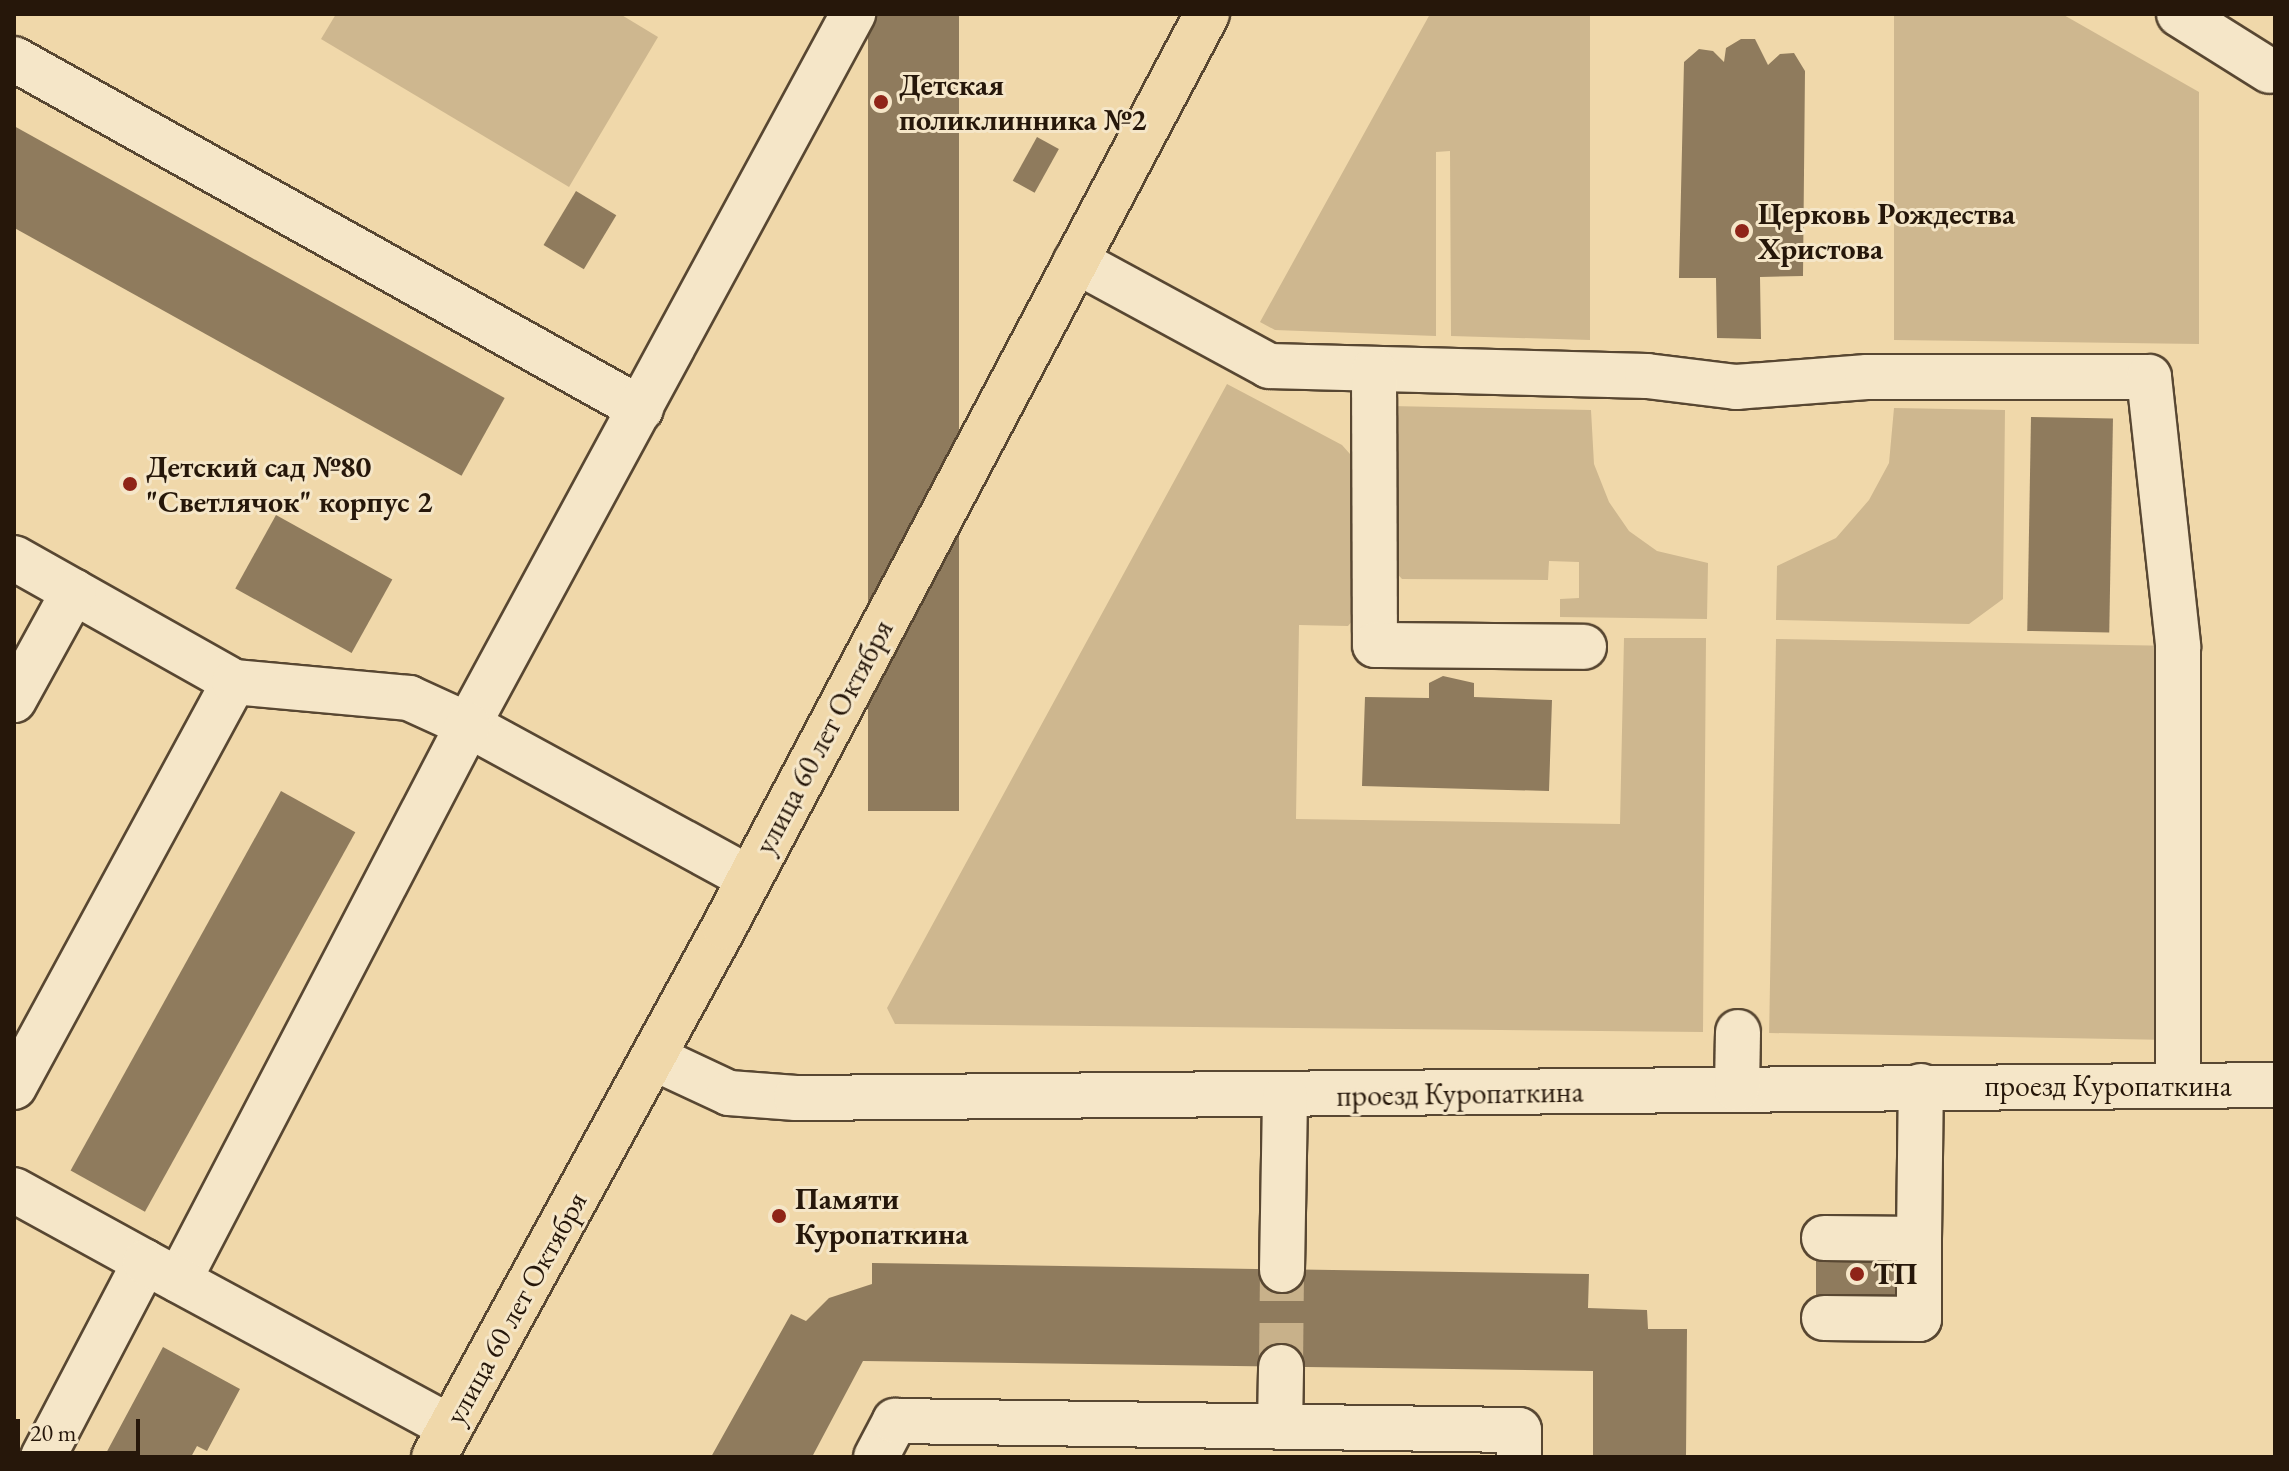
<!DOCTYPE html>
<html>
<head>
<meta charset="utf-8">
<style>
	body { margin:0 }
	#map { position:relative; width:2289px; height:1471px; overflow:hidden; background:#f0d8aa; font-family:"EB Garamond",serif }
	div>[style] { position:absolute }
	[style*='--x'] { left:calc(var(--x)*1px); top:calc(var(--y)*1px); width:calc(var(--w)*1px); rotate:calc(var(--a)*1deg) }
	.green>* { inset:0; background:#ceb78f; transform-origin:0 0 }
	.building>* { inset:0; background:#8f7b5d; transform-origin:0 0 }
	.minor-tunnel>* { height:44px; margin-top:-22px; transform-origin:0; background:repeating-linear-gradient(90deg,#c8b18a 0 44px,transparent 0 66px) }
	.roads { filter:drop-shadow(2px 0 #584732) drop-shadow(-2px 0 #584732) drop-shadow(0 2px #584732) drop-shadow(0 -2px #584732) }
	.minor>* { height:44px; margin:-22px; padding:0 22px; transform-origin:22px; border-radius:22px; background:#f5e6c8 }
	.major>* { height:44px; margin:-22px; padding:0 22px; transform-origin:22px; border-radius:22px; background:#f0d8aa }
	.dots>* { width:22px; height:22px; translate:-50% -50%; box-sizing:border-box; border:4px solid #f5e6c8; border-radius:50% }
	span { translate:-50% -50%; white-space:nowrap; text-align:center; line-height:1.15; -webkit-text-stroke:6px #f5e6c8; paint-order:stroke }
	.poi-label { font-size:30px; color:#26170a; font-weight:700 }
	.left { translate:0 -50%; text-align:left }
	.street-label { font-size:30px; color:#26170a }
	.frame { position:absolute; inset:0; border:16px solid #26170a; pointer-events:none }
	.scale { position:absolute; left:16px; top:1419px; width:124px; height:36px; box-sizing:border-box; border:4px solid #26170a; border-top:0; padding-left:10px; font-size:24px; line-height:28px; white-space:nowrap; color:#26170a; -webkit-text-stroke:6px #f5e6c8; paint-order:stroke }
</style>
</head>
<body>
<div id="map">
	<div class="green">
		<i style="clip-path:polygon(336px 14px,620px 14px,658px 37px,569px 187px,321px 39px)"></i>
		<i style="clip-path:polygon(1430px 14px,1590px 14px,1590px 340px,1451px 336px,1450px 151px,1436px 152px,1436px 336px,1275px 330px,1260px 322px)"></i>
		<i style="clip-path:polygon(1894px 14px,2062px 14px,2199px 92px,2199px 344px,1894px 340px)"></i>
		<i style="clip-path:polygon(1227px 384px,1342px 445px,1358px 463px,1358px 614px,1348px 626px,1299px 625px,1296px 819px,1620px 824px,1624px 638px,1706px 638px,1703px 1032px,895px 1024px,887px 1008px)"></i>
		<i style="clip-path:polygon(1390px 406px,1591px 410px,1594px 464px,1609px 502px,1629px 531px,1657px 551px,1708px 563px,1707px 619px,1560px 617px,1560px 599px,1579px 598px,1579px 562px,1549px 561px,1548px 580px,1402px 579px,1388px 564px)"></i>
		<i style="clip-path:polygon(1894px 408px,2005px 410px,2003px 599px,1969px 624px,1776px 620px,1777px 566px,1836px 538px,1869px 500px,1889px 463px)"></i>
		<i style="left:1776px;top:639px;width:389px;height:394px;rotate:1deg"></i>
	</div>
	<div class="building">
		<i style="left:868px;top:14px;width:91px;height:797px"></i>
		<i style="clip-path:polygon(1741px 39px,1755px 39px,1768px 65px,1780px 54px,1794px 53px,1805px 71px,1803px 276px,1760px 277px,1761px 339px,1717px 338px,1716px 278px,1679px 278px,1684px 62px,1699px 49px,1713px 51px,1724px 62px,1726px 48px)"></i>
		<i style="left:14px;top:126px;width:561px;height:89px;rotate:29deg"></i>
		<i style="left:1037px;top:137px;width:25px;height:50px;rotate:29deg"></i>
		<i style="left:576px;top:191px;width:47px;height:63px;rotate:31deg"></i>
		<i style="left:2031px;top:417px;width:82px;height:214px;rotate:1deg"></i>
		<i style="left:276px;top:515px;width:133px;height:84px;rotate:29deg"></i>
		<i style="clip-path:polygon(1443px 676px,1474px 683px,1474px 697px,1552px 700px,1549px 791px,1362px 786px,1365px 697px,1429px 698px,1429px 683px)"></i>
		<i style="left:281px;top:791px;width:85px;height:434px;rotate:29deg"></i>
		<i style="left:1816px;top:1252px;width:82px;height:44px"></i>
		<i style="clip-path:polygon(872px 1263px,1589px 1274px,1588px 1308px,1647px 1310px,1648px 1329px,1687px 1329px,1686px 1457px,1593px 1457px,1593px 1371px,863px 1361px,812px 1457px,711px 1457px,791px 1314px,806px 1321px,829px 1298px,872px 1284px)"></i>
		<i style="clip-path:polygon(163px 1347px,240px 1389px,207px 1451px,197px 1446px,191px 1457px,104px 1457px)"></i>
	</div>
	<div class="minor-tunnel">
		<i style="--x:1281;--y:1367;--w:97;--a:-89.4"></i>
	</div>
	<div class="roads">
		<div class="minor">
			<i style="--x:2179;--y:14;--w:107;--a:32.1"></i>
			<i style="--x:14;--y:59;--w:718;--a:29.17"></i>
			<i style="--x:1076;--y:261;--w:220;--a:28.5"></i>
			<i style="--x:1269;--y:366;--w:378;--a:1.5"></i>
			<i style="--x:1647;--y:376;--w:90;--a:7"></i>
			<i style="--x:1736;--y:387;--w:131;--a:-4.4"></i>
			<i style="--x:1867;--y:377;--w:282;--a:0"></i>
			<i style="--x:2149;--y:377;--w:271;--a:83.8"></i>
			<i style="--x:2178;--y:646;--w:440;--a:90"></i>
			<i style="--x:1374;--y:370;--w:275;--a:89.8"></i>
			<i style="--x:1375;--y:645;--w:209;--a:0.5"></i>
			<i style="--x:14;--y:558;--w:253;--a:29.4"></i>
			<i style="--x:14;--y:700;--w:124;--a:-61.2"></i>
			<i style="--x:749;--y:878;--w:320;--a:-151.4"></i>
			<i style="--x:468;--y:725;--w:809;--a:-61.56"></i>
			<i style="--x:654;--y:1058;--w:83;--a:25"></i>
			<i style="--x:729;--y:1093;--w:67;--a:4.3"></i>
			<i style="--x:796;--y:1098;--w:1479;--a:-0.5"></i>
			<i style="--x:14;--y:1087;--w:461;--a:-61.5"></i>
			<i style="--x:234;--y:682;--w:176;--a:5.2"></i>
			<i style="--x:409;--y:698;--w:65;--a:24.6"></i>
			<i style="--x:468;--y:725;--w:626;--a:117.51"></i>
			<i style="--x:1737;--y:1089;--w:57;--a:-89"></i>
			<i style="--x:14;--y:1190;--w:149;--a:28.8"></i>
			<i style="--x:1824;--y:1238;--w:95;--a:0.6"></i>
			<i style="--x:1919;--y:1239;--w:153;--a:-89.3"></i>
			<i style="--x:1282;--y:1270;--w:174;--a:-89"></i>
			<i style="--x:1824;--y:1318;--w:95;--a:0.6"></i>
			<i style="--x:1919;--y:1319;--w:80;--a:-90"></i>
			<i style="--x:1280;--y:1427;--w:60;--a:-89"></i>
			<i style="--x:43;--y:1457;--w:220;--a:-62.4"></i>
			<i style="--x:145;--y:1262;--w:347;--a:28.4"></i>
			<i style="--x:876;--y:1457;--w:41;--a:-62.2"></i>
			<i style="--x:895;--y:1421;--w:624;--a:0.83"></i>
			<i style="--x:1519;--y:1430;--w:27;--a:90"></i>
		</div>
		<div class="major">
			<i style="--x:434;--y:1457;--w:604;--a:-61.31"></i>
			<i style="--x:724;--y:927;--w:1033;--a:-62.12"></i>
		</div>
	</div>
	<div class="dots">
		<i style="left:881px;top:102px;background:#8f2418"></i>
		<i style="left:1742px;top:231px;background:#8f2418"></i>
		<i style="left:130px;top:484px;background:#8f2418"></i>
		<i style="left:779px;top:1216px;background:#8f2418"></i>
		<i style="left:1857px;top:1274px;background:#8f2418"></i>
	</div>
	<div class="poi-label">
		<span class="left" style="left:899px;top:102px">Детская<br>поликлинника №2</span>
		<span class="left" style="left:1758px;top:231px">Церковь Рождества<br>Христова</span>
		<span class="left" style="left:146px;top:484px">Детский сад №80<br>"Светлячок" корпус 2</span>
		<span class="left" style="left:795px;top:1216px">Памяти<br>Куропаткина</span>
		<span class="left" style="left:1873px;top:1274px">ТП</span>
	</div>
	<div class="street-label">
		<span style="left:824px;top:737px;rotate:-62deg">улица 60 лет Октября</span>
		<span style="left:2108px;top:1086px">проезд Куропаткина</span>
		<span style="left:1460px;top:1094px;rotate:-1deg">проезд Куропаткина</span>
		<span style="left:516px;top:1308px;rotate:-61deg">улица 60 лет Октября</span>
	</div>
	<div class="frame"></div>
	<div class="scale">20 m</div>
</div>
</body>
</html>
